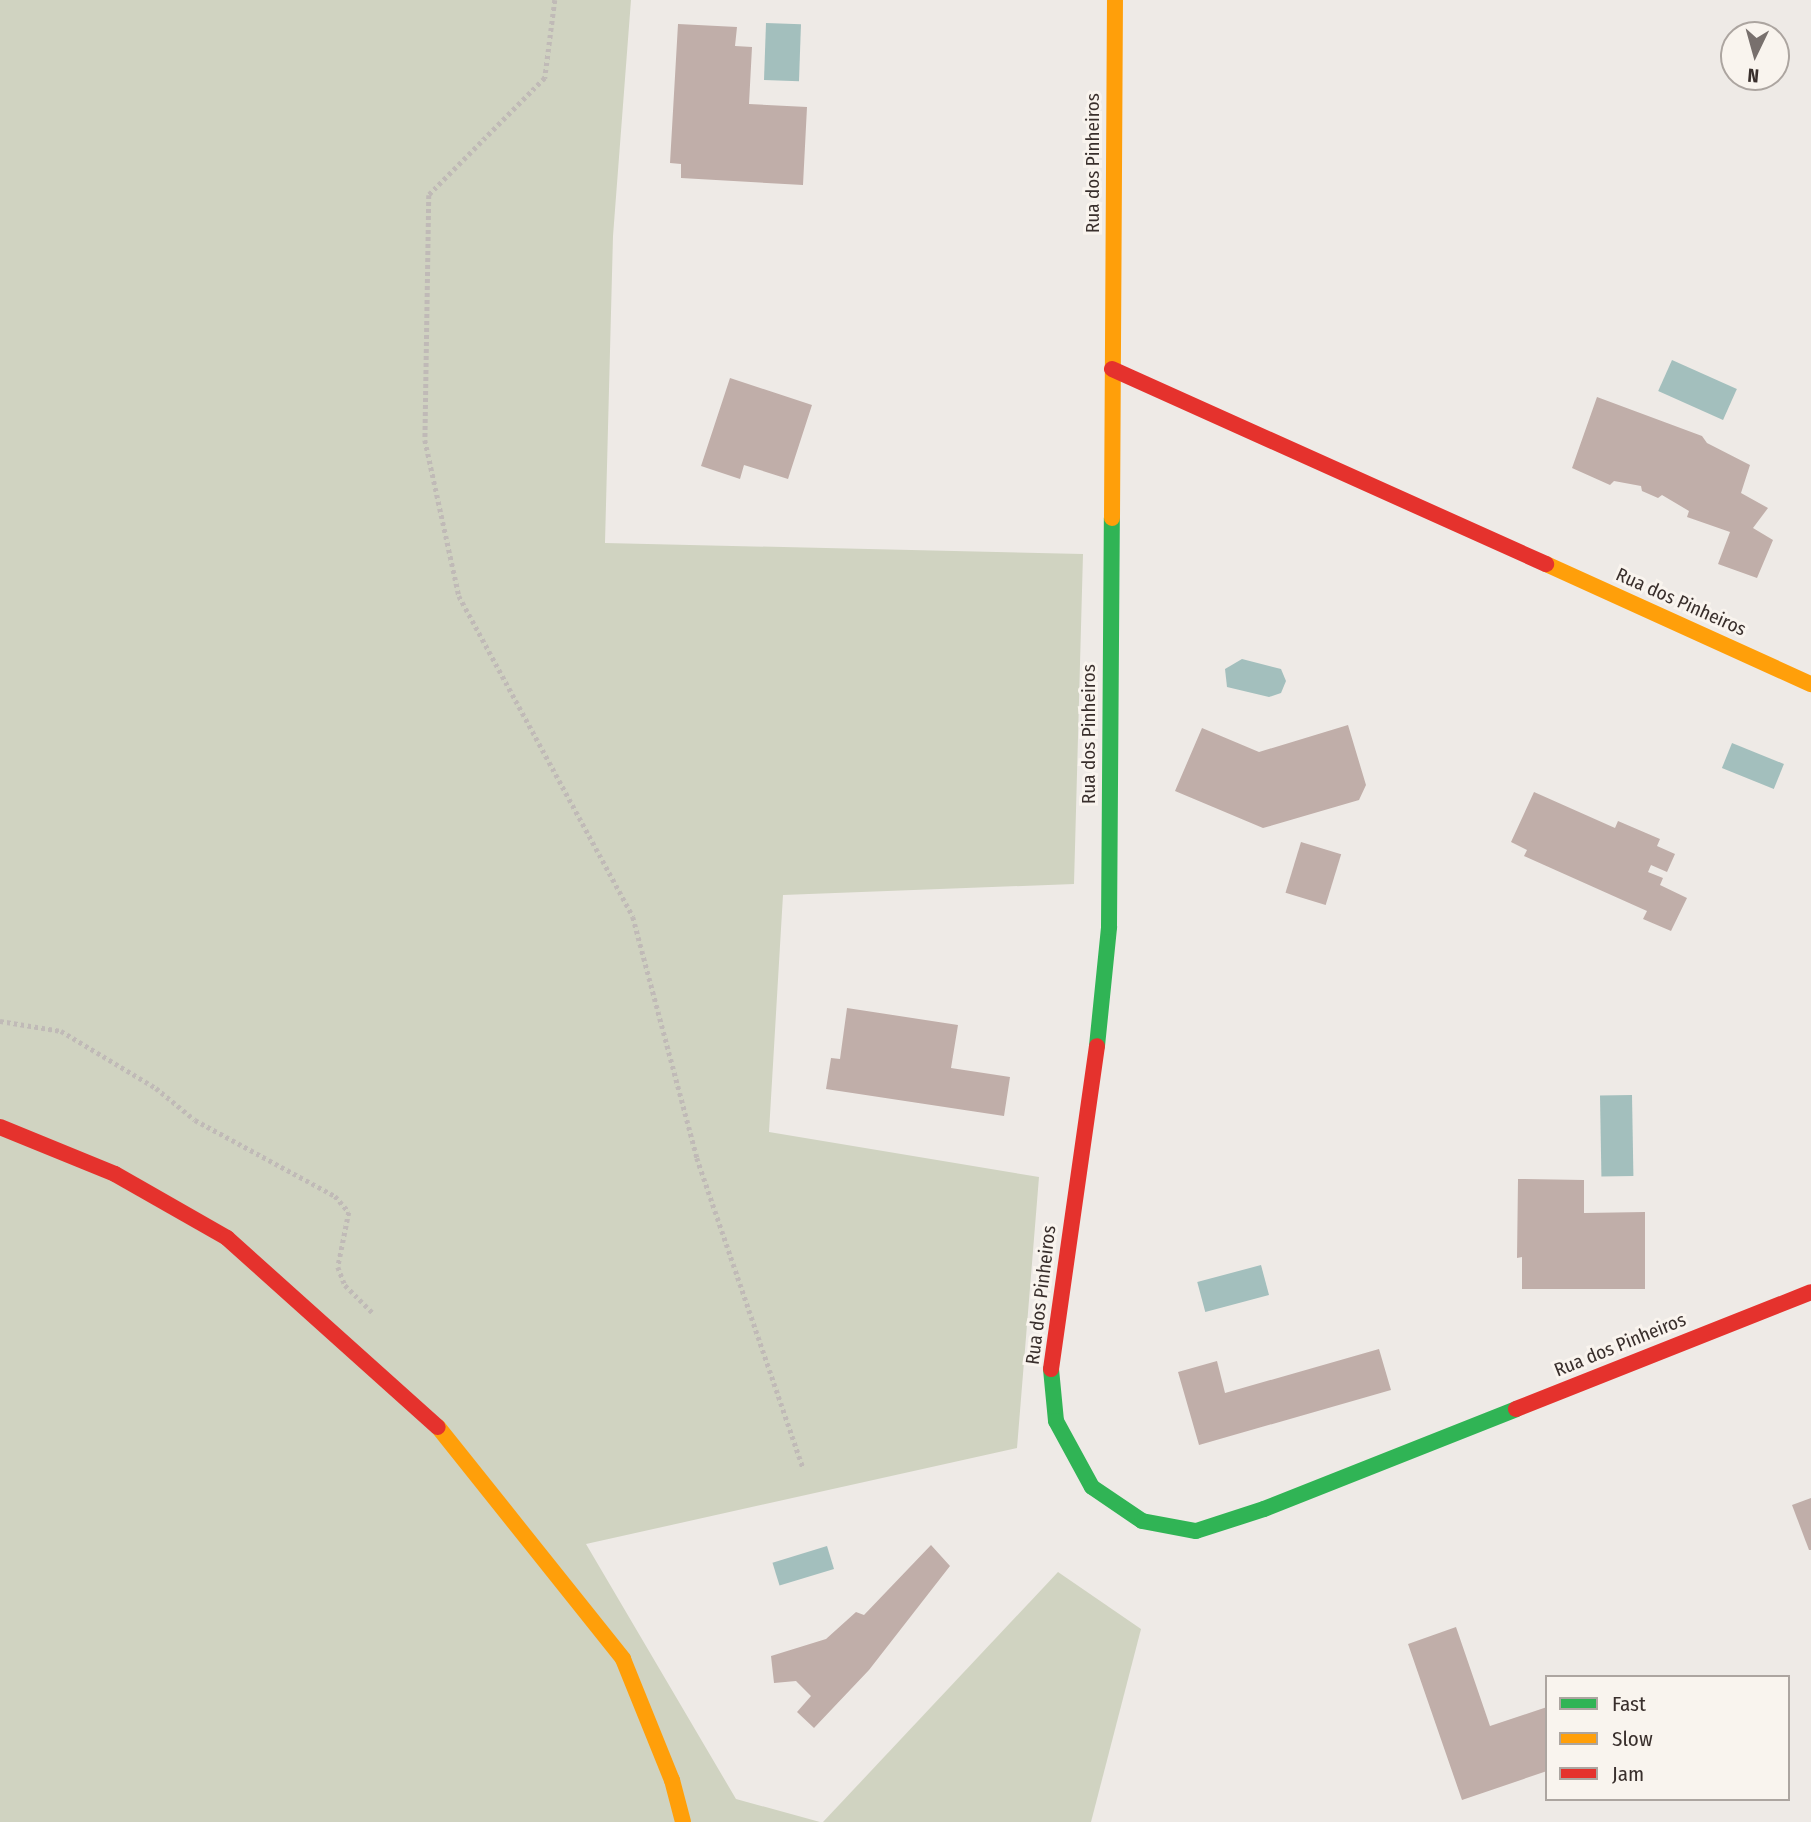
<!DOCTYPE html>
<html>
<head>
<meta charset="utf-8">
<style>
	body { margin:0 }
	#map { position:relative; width:1811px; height:1822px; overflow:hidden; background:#eeeae6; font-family:"Fira Sans Condensed",sans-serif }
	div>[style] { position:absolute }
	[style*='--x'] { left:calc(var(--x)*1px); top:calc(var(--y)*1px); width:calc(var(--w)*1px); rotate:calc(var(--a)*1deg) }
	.green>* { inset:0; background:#d0d3c1 }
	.water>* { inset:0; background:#a3bfbd; transform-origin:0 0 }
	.building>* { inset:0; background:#c0aea9; transform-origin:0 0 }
	.path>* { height:4.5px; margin-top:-2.25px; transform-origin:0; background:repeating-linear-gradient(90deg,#c0bab7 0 3.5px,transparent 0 7px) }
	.fast>* { height:16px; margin:-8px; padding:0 8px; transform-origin:8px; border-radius:8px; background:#30b455 }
	.slow>* { height:16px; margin:-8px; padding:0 8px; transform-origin:8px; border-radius:8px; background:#ff9f0a }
	.jam>* { height:16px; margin:-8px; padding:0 8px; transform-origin:8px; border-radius:8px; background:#e5322d }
	span { translate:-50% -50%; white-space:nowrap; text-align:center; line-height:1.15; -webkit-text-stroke:6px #f9f4ee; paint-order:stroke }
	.street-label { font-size:19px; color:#392f2c }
	.legend { position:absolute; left:1545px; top:1675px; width:245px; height:126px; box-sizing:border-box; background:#f9f4ee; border:2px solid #aca5a0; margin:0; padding:9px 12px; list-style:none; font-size:21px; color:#392f2c }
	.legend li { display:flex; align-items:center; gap:14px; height:35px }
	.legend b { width:35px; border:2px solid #aca5a0 }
	.north { position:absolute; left:1720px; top:21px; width:70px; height:70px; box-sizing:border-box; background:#f9f4ee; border:2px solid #aca5a0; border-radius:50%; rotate:185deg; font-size:19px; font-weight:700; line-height:28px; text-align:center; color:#392f2c }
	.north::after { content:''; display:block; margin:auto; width:24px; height:32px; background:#78706d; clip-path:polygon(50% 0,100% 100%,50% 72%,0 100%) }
</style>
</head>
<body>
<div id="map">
	<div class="green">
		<i style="clip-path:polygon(0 0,631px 0,613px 236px,605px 543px,1083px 554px,1074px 884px,783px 895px,769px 1132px,1039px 1177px,1017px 1448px,586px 1544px,736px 1799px,820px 1822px,0 1822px)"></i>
		<i style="clip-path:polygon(1058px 1572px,1141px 1629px,1091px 1822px,823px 1822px)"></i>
	</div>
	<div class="water">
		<i style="left:766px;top:23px;width:35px;height:57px;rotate:2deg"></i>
		<i style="left:1672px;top:360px;width:71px;height:34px;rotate:24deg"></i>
		<i style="clip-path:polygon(1242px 659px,1281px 669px,1286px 681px,1281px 693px,1269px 697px,1227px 687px,1225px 669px)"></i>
		<i style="left:1732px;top:743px;width:56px;height:27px;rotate:22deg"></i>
		<i style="left:1632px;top:1095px;width:81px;height:32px;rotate:89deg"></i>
		<i style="left:1261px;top:1265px;width:31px;height:66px;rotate:75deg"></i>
		<i style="left:827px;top:1546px;width:24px;height:57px;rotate:73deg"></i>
	</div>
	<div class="building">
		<i style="clip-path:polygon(678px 24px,737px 27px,735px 46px,752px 47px,749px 104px,807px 107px,803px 185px,681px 178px,681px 164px,670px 163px)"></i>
		<i style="clip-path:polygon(730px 378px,812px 405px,788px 479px,744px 465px,740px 479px,701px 466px)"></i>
		<i style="clip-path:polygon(1597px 397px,1702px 436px,1707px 443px,1750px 465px,1741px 493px,1768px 508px,1753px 528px,1773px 540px,1757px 578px,1718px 564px,1730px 532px,1687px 517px,1689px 511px,1662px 495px,1658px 498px,1642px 491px,1641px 486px,1614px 481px,1610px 485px,1572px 468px)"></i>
		<i style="clip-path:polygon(1348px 725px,1366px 785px,1359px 800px,1263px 828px,1175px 791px,1202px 728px,1259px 752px)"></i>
		<i style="clip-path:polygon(1534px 792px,1615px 828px,1618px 821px,1660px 839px,1657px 846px,1675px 854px,1667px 872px,1651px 865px,1648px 872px,1663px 878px,1660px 885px,1687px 898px,1671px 931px,1643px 919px,1647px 911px,1524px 856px,1527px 850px,1511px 842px)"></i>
		<i style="left:1301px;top:842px;width:42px;height:53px;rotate:17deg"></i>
		<i style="clip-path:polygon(847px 1008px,958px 1025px,951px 1068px,1010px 1077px,1004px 1116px,826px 1089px,831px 1058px,840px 1059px)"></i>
		<i style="clip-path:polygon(1518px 1179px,1584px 1180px,1584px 1213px,1645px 1212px,1645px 1289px,1522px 1289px,1522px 1257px,1517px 1258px)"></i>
		<i style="clip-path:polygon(1379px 1349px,1391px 1390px,1199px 1445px,1178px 1372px,1217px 1361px,1225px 1393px)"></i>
		<i style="clip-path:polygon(1811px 1498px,1811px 1550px,1809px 1550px,1792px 1505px)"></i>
		<i style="clip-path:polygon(931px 1545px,950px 1566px,869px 1670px,814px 1728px,797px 1712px,811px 1696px,796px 1681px,774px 1683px,771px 1656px,826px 1639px,856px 1612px,864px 1615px)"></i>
		<i style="clip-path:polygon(1456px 1627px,1490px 1726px,1547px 1707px,1547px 1771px,1462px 1800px,1408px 1644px)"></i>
	</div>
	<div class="path">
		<i style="--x:555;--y:0;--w:79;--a:97.3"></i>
		<i style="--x:545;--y:78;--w:165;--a:134.8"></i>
		<i style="--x:429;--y:195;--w:245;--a:90.9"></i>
		<i style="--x:425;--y:440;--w:160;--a:77.7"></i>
		<i style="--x:459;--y:596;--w:365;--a:61.5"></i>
		<i style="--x:633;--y:917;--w:249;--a:75.1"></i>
		<i style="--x:697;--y:1158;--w:328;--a:71.1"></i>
		<i style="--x:0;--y:1021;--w:62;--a:9.3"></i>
		<i style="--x:61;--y:1031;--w:111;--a:31"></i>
		<i style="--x:156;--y:1088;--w:50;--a:39.4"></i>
		<i style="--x:195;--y:1120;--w:159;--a:28.5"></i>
		<i style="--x:335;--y:1196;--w:21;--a:49"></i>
		<i style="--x:349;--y:1212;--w:56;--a:101.3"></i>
		<i style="--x:338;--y:1267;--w:19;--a:69"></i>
		<i style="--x:345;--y:1285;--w:40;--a:45"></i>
	</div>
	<div class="fast">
		<i style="--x:1097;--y:1046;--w:120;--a:-84.2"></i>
		<i style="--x:1109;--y:927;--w:409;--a:-89.6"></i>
		<i style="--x:1051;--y:1369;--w:52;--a:84.5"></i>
		<i style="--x:1056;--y:1421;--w:75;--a:61.4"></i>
		<i style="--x:1092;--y:1487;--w:60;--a:34.2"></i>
		<i style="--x:1142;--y:1521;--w:55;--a:10.5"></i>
		<i style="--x:1196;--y:1531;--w:71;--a:-17.9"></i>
		<i style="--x:1264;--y:1509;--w:271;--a:-21.6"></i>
	</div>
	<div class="slow">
		<i style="--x:1112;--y:518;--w:518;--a:-89.67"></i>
		<i style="--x:1546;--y:564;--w:291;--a:24.4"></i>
		<i style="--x:438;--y:1427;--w:297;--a:51.4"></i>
		<i style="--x:623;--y:1659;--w:131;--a:68"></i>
		<i style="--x:672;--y:1780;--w:43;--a:75.3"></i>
	</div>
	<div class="jam">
		<i style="--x:1112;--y:369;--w:476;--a:24.2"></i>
		<i style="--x:0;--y:1127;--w:124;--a:22.2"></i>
		<i style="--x:115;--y:1174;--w:129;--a:29.7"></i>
		<i style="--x:227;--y:1238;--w:283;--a:41.9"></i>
		<i style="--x:1051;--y:1369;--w:326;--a:-81.9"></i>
		<i style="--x:1516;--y:1409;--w:317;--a:-21.6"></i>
	</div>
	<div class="street-label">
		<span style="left:1093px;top:163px;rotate:-90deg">Rua dos Pinheiros</span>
		<span style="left:1681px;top:602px;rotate:24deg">Rua dos Pinheiros</span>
		<span style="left:1089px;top:734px;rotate:-90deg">Rua dos Pinheiros</span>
		<span style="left:1041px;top:1295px;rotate:-83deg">Rua dos Pinheiros</span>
		<span style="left:1620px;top:1345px;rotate:-22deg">Rua dos Pinheiros</span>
	</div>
	<ul class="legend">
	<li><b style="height:9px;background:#30b455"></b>Fast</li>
	<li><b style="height:9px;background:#ff9f0a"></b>Slow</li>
	<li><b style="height:9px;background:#e5322d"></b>Jam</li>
	</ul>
	<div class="north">N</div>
</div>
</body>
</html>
